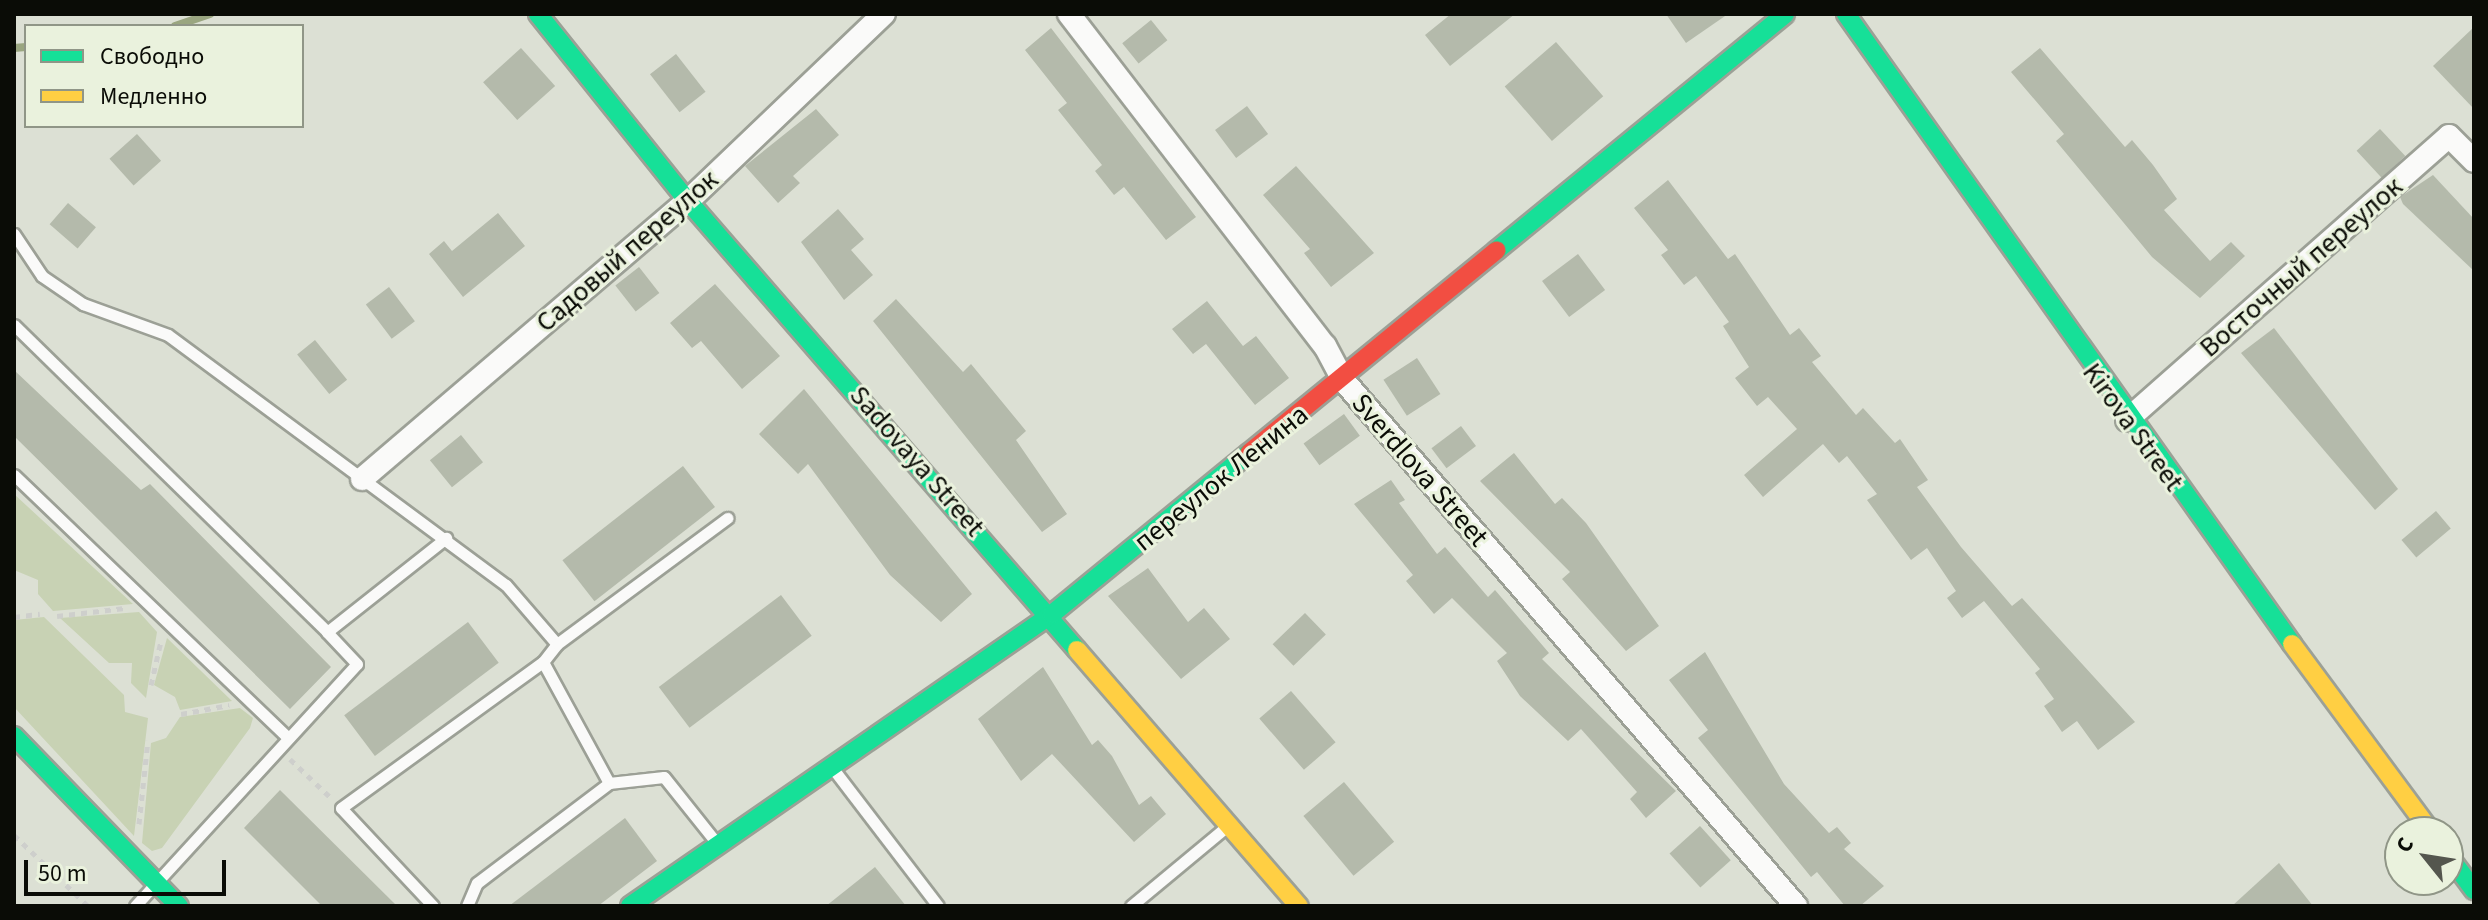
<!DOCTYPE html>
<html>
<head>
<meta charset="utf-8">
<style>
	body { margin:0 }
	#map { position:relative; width:2488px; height:920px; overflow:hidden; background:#dce0d4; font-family:"Source Sans 3",sans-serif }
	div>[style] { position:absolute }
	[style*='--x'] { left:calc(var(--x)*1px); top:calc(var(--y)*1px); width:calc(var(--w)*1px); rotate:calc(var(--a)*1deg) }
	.green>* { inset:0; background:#c8d2b4 }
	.stream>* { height:8px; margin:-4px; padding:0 4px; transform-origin:4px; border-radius:4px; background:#9aa680 }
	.building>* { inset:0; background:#b4baab; transform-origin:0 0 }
	.path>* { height:5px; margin-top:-2.5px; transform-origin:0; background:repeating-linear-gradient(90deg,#cecfcc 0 6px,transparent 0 12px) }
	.roads { filter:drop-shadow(2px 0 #9ca096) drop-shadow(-2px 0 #9ca096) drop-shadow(0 2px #9ca096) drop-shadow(0 -2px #9ca096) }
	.lane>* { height:11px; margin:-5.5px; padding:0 5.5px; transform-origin:5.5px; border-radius:5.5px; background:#fafaf9 }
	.street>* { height:22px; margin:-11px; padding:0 11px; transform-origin:11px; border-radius:11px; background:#fafaf9 }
	.fast>* { height:18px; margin:-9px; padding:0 9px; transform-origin:9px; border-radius:9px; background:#16e098 }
	.slow>* { height:18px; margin:-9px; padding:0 9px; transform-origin:9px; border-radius:9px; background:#ffcf43 }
	.jam>* { height:18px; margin:-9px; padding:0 9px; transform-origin:9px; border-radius:9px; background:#f24e42 }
	span { translate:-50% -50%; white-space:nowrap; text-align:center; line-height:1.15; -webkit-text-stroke:6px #eaf2dd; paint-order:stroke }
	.street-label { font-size:28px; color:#0a0c06 }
	.frame { position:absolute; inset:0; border:16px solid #0a0c06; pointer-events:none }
	.legend { position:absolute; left:24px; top:24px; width:280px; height:104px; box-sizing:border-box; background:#eaf2dd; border:2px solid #909687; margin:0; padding:10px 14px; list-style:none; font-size:24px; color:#0a0c06 }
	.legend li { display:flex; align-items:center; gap:16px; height:40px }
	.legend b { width:40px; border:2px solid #909687 }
	.north { position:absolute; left:2384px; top:816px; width:80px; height:80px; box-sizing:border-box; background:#eaf2dd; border:2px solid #909687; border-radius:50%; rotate:300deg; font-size:22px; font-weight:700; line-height:32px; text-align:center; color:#0a0c06 }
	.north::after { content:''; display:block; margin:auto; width:28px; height:36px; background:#54564e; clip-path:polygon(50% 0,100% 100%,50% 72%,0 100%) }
	.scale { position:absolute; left:24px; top:860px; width:202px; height:36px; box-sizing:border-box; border:4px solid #0a0c06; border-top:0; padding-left:10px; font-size:24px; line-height:28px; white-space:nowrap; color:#0a0c06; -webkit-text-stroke:6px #eaf2dd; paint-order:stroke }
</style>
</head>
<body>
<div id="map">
	<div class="green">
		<i style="clip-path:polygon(14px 494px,133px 604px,53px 611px,38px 594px,38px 580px,14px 570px)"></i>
		<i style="clip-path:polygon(139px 612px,157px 632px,146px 698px,131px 683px,132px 663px,109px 663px,60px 618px)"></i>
		<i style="clip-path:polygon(44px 617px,124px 695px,125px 712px,148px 718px,134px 836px,14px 707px,14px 620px)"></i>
		<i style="clip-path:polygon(167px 638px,232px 701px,180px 710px,175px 697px,154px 685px)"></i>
		<i style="clip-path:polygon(240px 708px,253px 718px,250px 728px,162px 848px,152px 851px,142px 843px,151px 743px,166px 738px,180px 717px)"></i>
	</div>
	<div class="stream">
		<i style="--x:175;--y:26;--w:37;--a:-19"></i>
		<i style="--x:14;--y:48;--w:12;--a:-5"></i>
	</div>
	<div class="building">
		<i style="clip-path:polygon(1451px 14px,1515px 14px,1450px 66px,1425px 35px)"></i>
		<i style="clip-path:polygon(1666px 14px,1728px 14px,1686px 43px)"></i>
		<i style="left:1151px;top:20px;width:26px;height:37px;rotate:51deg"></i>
		<i style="clip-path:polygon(2474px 27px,2474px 109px,2433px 66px)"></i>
		<i style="clip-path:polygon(1051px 28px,1196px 217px,1166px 240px,1124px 187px,1114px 195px,1095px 171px,1102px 165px,1058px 110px,1067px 103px,1025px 50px)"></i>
		<i style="left:1556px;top:42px;width:72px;height:68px;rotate:49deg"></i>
		<i style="left:521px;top:48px;width:51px;height:51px;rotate:48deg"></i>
		<i style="clip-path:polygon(2040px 48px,2125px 147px,2132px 140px,2153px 165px,2177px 199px,2164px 210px,2210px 261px,2231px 242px,2245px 256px,2200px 298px,2152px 257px,2056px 141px,2064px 134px,2011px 72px)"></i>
		<i style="left:676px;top:54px;width:48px;height:33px;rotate:52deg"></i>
		<i style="left:1247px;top:106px;width:35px;height:40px;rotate:53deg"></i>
		<i style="clip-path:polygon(816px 109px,839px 135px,793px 176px,800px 183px,778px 203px,745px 166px)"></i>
		<i style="left:2380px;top:129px;width:37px;height:32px;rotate:47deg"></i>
		<i style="left:137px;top:134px;width:36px;height:37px;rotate:48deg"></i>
		<i style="clip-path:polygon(1296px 166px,1374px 253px,1331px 287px,1304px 253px,1310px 249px,1263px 195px)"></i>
		<i style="clip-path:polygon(2433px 175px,2474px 219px,2474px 271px,2403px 204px,2400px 197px)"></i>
		<i style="clip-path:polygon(1668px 180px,1728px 259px,1735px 254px,1790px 335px,1799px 328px,1821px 356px,1812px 362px,1856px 415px,1863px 408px,1895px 443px,1900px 439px,1928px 480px,1917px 487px,1961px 547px,2012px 606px,2022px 598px,2135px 722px,2098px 750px,2077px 721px,2062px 732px,2044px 706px,2054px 699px,2035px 673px,2040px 669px,1984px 601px,1962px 618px,1947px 598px,1956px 591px,1927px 548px,1911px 560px,1867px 500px,1877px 494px,1847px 456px,1839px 463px,1823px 444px,1763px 497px,1744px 475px,1797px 429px,1768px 397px,1757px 406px,1735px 378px,1749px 367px,1723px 326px,1729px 322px,1696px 276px,1684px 285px,1661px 255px,1668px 250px,1634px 208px)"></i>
		<i style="left:68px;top:203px;width:37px;height:28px;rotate:41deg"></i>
		<i style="clip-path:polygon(838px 209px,864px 239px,851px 250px,873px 275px,844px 300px,801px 242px)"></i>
		<i style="clip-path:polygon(498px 213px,525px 246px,463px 297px,429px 254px,444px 241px,452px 251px)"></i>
		<i style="left:1578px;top:254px;width:45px;height:45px;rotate:53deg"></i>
		<i style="left:639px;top:267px;width:33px;height:30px;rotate:52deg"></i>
		<i style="clip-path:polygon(715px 284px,780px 356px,742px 389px,701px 341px,692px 348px,670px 323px)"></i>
		<i style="left:389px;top:287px;width:43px;height:29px;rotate:53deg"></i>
		<i style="clip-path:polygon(896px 299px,963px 372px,971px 364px,1026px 431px,1016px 440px,1067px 514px,1042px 532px,873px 321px)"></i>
		<i style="clip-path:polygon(1207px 301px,1243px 346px,1256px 336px,1289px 378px,1255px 405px,1206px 344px,1193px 354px,1172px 329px)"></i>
		<i style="clip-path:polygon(2274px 328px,2398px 489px,2375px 510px,2241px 353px)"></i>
		<i style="left:315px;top:340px;width:51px;height:23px;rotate:51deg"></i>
		<i style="left:1417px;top:358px;width:43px;height:40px;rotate:57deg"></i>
		<i style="clip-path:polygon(14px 370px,141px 490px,150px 484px,331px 667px,290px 709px,14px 436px)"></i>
		<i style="clip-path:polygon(804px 389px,972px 594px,941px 622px,890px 575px,808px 464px,798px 474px,759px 434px)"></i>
		<i style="left:1344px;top:414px;width:27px;height:50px;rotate:54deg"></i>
		<i style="left:1461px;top:426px;width:25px;height:37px;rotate:53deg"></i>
		<i style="left:461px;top:435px;width:35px;height:40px;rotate:51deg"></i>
		<i style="clip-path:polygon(1514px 453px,1555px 504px,1562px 498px,1586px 523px,1659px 626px,1626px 651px,1562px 579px,1570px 572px,1480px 481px)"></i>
		<i style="left:683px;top:466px;width:52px;height:153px;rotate:52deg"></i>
		<i style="clip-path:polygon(1391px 480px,1405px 500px,1399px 503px,1437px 554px,1445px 547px,1488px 597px,1495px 590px,1549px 653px,1542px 659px,1676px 791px,1646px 818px,1630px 799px,1637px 792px,1581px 729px,1568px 741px,1520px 696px,1497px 661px,1507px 653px,1452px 598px,1434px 614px,1406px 581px,1413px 575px,1354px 504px)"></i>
		<i style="left:2436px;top:511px;width:23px;height:45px;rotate:50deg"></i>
		<i style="clip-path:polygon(1148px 568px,1188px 622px,1204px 608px,1230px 639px,1181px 679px,1108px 596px)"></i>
		<i style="left:781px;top:595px;width:51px;height:153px;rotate:53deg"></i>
		<i style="left:1305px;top:613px;width:30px;height:45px;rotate:46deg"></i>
		<i style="left:468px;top:622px;width:51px;height:155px;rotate:53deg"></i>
		<i style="clip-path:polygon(1705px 652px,1784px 784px,1829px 833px,1837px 827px,1851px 843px,1844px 849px,1884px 886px,1860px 906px,1845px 906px,1817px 872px,1811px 877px,1698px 738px,1708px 730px,1669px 680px)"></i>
		<i style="clip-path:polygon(1043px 667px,1092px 745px,1098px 740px,1112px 756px,1139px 805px,1151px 796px,1166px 814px,1134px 842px,1052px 754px,1021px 781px,978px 719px)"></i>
		<i style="left:1291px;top:691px;width:68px;height:42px;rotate:49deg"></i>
		<i style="left:1344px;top:782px;width:78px;height:53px;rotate:50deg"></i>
		<i style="clip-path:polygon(280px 790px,397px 906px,322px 906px,244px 828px)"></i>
		<i style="clip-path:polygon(625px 818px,657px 861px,598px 906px,509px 906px)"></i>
		<i style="left:1700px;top:826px;width:46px;height:41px;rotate:48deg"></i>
		<i style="clip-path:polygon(2279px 863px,2313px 906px,2232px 906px)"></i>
		<i style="clip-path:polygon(875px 867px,906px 906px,826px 906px)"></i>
	</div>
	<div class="path">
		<i style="--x:57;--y:616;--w:68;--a:-6.7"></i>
		<i style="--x:14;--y:617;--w:26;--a:-7"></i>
		<i style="--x:151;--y:685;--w:45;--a:-77.2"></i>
		<i style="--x:181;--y:714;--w:49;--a:-10.6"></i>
		<i style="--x:290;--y:759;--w:54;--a:43.5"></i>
		<i style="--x:139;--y:824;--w:84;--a:-83.9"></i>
		<i style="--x:14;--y:835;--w:103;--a:43.8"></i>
	</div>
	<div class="roads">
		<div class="lane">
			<i style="--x:14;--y:234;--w:50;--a:56.3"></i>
			<i style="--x:42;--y:276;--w:50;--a:34.3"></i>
			<i style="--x:83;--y:304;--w:90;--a:20"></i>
			<i style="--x:168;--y:335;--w:420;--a:36.5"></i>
			<i style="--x:506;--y:585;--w:78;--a:49.2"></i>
			<i style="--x:557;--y:644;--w:23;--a:128"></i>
			<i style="--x:543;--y:662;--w:138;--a:61.4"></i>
			<i style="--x:609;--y:783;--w:55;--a:-6.2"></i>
			<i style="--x:664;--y:777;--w:82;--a:51.4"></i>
			<i style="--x:14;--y:325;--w:438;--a:44.4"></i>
			<i style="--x:327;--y:632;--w:152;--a:-38.3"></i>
			<i style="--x:14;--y:475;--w:380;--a:43.8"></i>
			<i style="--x:557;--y:644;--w:212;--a:-36.5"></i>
			<i style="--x:834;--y:770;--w:171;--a:52.6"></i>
			<i style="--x:135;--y:906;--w:328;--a:-47.5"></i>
			<i style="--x:357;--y:664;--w:44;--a:-133.2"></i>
			<i style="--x:433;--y:906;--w:134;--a:-133.2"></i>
			<i style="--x:341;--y:808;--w:249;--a:-35.9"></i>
			<i style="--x:467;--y:906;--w:25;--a:-67"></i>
			<i style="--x:477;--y:883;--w:166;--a:-37.1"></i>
			<i style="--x:1131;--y:906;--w:124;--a:-39.7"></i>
		</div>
		<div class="street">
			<i style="--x:1069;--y:14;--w:419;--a:52.4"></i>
			<i style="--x:1325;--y:346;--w:38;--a:62"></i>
			<i style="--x:1343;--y:380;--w:694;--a:49.26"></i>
			<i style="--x:2127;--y:420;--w:429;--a:-41.4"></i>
			<i style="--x:2449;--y:136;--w:35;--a:45"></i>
			<i style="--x:362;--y:479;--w:428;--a:-40.5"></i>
			<i style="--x:688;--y:201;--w:271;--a:-43.7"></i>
		</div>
		<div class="fast">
			<i style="--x:538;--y:14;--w:240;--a:51.3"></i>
			<i style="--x:688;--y:201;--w:594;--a:49.1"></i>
			<i style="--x:1846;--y:14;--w:772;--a:54.7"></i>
			<i style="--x:1497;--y:250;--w:372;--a:-39.3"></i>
			<i style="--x:14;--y:736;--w:237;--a:45.9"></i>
			<i style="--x:2448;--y:855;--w:44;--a:53.4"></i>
			<i style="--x:630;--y:906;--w:513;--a:-34.68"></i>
			<i style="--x:1052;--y:614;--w:254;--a:-39.3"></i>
		</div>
		<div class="slow">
			<i style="--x:2292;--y:644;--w:234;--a:53.5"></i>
			<i style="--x:1077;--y:650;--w:339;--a:49.1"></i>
		</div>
		<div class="jam">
			<i style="--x:1249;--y:453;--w:320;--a:-39.3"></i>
		</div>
	</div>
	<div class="street-label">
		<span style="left:627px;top:251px;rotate:-41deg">Садовый переулок</span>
		<span style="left:2301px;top:267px;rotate:-41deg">Восточный переулок</span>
		<span style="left:2133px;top:427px;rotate:54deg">Kirova Street</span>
		<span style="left:917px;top:461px;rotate:49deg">Sadovaya Street</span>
		<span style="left:1420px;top:470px;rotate:49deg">Sverdlova Street</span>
		<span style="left:1221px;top:478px;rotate:-39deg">переулок Ленина</span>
	</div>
	<div class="frame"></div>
	<ul class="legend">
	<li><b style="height:10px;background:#16e098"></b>Свободно</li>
	<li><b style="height:10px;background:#ffcf43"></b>Медленно</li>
	</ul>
	<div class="north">С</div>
	<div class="scale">50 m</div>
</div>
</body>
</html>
